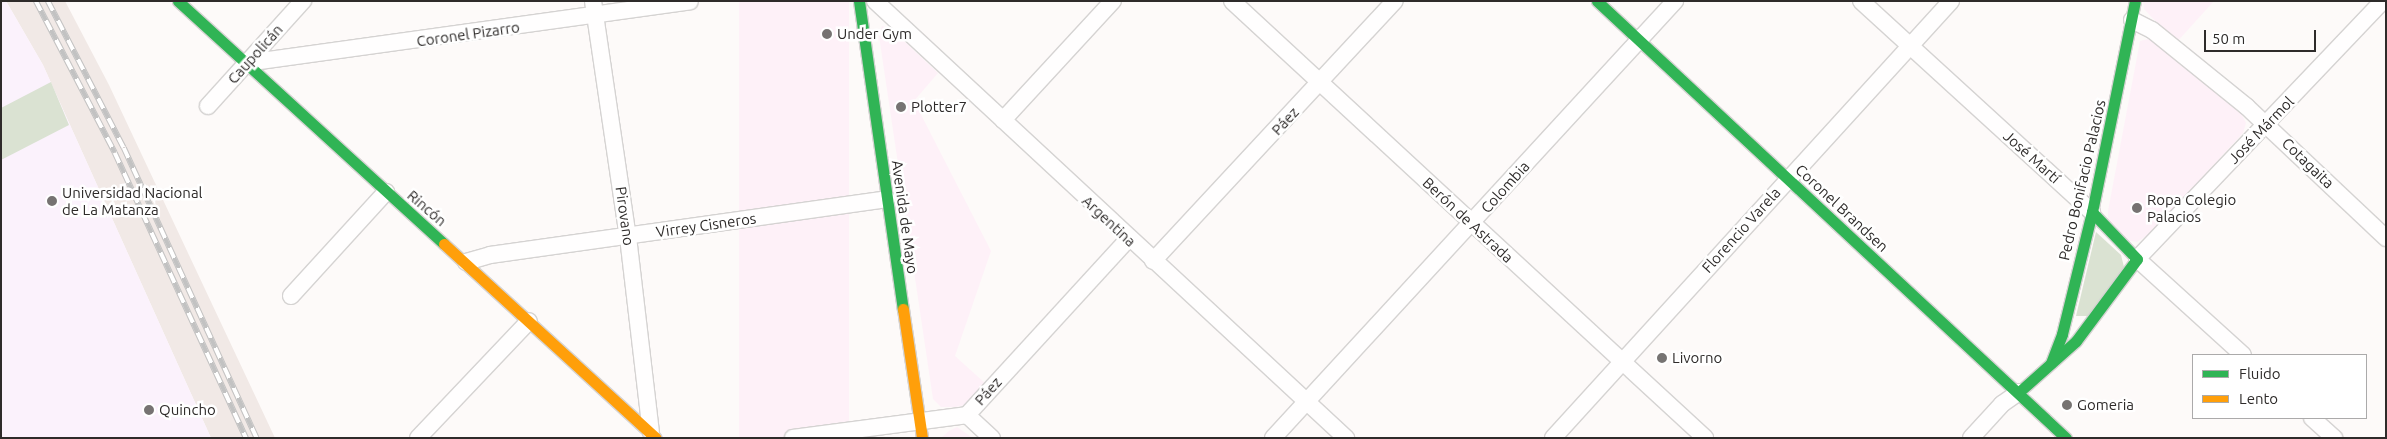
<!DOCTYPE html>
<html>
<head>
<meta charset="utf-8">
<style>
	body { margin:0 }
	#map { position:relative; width:2387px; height:439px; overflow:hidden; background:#fdfaf9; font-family:Ubuntu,sans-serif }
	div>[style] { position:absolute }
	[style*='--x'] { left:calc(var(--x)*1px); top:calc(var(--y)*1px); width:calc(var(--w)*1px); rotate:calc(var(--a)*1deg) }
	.commercial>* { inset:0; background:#fef1f8; transform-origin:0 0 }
	.built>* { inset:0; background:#f1e9e6 }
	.education>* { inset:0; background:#fbf2fc }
	.green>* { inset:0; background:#dae2d2 }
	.roads { filter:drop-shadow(1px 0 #d5d3d2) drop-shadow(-1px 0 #d5d3d2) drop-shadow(0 1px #d5d3d2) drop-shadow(0 -1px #d5d3d2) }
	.street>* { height:16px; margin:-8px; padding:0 8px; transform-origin:8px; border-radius:8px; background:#fffefe }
	.fast>* { height:11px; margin:-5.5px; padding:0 5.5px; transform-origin:5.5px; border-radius:5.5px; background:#30b455 }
	.slow>* { height:11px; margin:-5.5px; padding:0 5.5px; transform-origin:5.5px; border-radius:5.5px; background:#ff9f0a }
	.rail>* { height:5.5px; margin-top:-2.75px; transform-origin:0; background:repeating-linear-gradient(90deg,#fff 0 11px,#c2c2c2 0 22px); box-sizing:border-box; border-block:1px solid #c2c2c2 }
	.dots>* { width:14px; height:14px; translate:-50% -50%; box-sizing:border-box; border:2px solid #fff; border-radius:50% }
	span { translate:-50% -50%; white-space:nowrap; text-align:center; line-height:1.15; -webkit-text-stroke:5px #fff; paint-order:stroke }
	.street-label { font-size:15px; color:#2e2b2a }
	.poi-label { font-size:15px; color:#2e2b2a }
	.left { translate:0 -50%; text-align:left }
	.frame { position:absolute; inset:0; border:2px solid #2e2b2a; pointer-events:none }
	.legend { position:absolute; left:2192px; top:354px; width:175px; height:65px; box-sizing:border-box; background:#fff; border:1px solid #abaaaa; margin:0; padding:6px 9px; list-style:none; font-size:15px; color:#2e2b2a }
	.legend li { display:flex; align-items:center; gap:10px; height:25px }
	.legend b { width:25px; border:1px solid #abaaaa }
	.scale { position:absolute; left:2204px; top:30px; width:112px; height:22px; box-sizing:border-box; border:2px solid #2e2b2a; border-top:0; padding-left:6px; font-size:15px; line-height:18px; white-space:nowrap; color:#2e2b2a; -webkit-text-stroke:4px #fff; paint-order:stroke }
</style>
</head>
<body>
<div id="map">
	<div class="commercial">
		<i style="left:739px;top:1px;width:110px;height:441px"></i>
		<i style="clip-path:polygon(2143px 1px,2214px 1px,2176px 43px,2144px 9px)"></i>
		<i style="clip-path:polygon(882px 26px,891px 29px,938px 73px,914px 101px,991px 251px,955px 356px,986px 384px,966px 405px,956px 407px,941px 407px,933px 399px,879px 36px)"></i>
		<i style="clip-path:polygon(2152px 38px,2240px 111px,2246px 123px,2243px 133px,2151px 233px,2137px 242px,2121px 239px,2108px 221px,2108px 211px,2140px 41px)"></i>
		<i style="clip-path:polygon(957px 427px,973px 438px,941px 438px,949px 431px)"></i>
	</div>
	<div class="built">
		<i style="clip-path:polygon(6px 1px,65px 1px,109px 85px,275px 438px,211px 438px,43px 65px)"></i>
	</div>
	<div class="education">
		<i style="clip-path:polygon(1px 1px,6px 1px,43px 65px,211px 438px,1px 438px)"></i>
	</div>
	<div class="green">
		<i style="clip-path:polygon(51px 82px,69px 125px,1px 160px,1px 108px)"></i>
		<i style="clip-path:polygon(2096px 232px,2121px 255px,2124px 267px,2088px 316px,2076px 316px)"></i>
	</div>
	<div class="roads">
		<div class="street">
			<i style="--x:593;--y:1;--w:239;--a:81.6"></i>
			<i style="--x:628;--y:237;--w:196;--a:83.3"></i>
			<i style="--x:875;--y:1;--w:643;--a:42.86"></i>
			<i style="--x:1232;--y:1;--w:644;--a:42.73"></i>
			<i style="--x:1861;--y:1;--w:313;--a:42.4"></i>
			<i style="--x:2132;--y:20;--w:22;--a:27"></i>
			<i style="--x:2152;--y:30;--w:122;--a:39"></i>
			<i style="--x:2247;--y:107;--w:191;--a:43.3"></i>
			<i style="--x:246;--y:63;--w:448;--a:-7.9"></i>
			<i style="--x:208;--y:106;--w:142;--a:-47.9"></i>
			<i style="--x:1003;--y:120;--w:162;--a:-47.3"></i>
			<i style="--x:1153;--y:261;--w:355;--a:-47.1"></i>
			<i style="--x:466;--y:262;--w:25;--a:-16"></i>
			<i style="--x:490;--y:255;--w:401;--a:-8"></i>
			<i style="--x:291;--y:296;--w:141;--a:-47.6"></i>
			<i style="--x:2243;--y:355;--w:143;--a:-137.8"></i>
			<i style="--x:2137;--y:259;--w:356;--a:-46.4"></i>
			<i style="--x:967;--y:415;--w:34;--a:43"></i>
			<i style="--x:2312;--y:418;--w:30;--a:42"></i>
			<i style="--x:418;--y:438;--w:161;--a:-46.5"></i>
			<i style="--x:793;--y:438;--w:176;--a:-7.5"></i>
			<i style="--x:967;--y:415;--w:239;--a:-47.5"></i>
			<i style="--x:1273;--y:438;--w:594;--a:-47.39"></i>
			<i style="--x:1553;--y:438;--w:591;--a:-47.67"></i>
			<i style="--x:1971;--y:438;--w:46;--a:-47.6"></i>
			<i style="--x:2002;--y:404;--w:21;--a:-35"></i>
		</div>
		<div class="fast">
			<i style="--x:178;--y:1;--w:360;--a:42.4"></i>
			<i style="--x:859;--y:1;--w:311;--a:81.9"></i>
			<i style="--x:1597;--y:1;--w:641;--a:42.98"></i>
			<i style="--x:2051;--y:363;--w:31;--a:-69"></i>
			<i style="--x:2062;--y:334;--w:126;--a:-76.2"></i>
			<i style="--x:2092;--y:212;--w:215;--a:-78.5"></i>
			<i style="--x:2019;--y:392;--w:76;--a:-41.8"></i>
			<i style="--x:2076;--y:341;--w:102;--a:-53.4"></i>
			<i style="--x:2137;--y:259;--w:65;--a:-133.8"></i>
		</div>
		<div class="slow">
			<i style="--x:444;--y:244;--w:287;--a:42.5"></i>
			<i style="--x:903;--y:309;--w:130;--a:81.6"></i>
		</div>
	</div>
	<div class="rail">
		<i style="--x:36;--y:1;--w:171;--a:62.5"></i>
		<i style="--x:115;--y:153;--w:314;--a:65.3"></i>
		<i style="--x:48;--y:1;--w:165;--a:62.7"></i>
		<i style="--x:124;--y:148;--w:319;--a:65.4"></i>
	</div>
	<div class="dots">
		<i style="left:827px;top:34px;background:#767372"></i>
		<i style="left:901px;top:107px;background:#767372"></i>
		<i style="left:52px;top:201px;background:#767372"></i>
		<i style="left:2137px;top:208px;background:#767372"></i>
		<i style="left:1662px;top:358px;background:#767372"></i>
		<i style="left:2067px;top:405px;background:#767372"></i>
		<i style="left:149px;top:410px;background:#767372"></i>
	</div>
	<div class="street-label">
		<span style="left:468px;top:34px;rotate:-8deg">Coronel Pizarro</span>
		<span style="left:255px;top:54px;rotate:-48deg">Caupolicán</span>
		<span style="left:1285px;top:121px;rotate:-47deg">Páez</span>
		<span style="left:2261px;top:130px;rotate:-46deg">José Mármol</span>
		<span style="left:2032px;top:157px;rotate:42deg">José Martí</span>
		<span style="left:2308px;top:163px;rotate:44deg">Cotagaita</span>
		<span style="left:2082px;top:180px;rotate:-77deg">Pedro Bonifacio Palacios</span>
		<span style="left:1505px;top:187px;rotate:-48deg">Colombia</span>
		<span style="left:427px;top:208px;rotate:41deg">Rincón</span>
		<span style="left:1842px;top:208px;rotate:43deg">Coronel Brandsen</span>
		<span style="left:625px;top:216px;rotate:82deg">Pirovano</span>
		<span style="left:905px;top:217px;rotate:82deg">Avenida de Mayo</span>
		<span style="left:1468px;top:220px;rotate:43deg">Berón de Astrada</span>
		<span style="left:1109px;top:221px;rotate:43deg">Argentina</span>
		<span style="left:706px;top:225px;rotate:-8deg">Virrey Cisneros</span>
		<span style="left:1741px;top:230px;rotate:-48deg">Florencio Varela</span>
		<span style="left:988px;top:391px;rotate:-48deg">Páez</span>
	</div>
	<div class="poi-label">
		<span class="left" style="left:837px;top:34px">Under Gym</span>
		<span class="left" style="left:911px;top:107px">Plotter7</span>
		<span class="left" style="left:62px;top:201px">Universidad Nacional<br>de La Matanza</span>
		<span class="left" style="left:2147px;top:208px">Ropa Colegio<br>Palacios</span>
		<span class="left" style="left:1672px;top:358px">Livorno</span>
		<span class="left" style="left:2077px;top:405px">Gomeria</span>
		<span class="left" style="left:159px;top:410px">Quincho</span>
	</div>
	<div class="frame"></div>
	<ul class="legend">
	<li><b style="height:6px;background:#30b455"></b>Fluido</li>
	<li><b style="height:6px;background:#ff9f0a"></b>Lento</li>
	</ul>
	<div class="scale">50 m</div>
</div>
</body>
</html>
